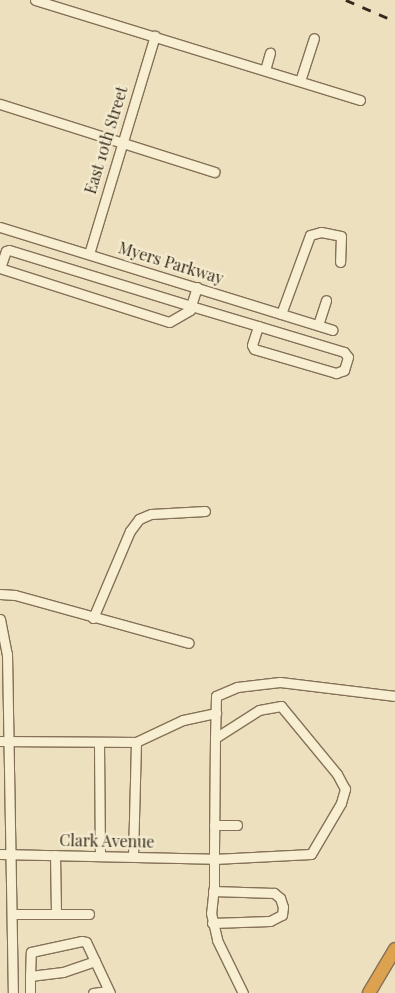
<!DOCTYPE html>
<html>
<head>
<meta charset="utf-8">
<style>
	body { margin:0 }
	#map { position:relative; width:395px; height:993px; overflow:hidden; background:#ede0bf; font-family:"Playfair Display",serif }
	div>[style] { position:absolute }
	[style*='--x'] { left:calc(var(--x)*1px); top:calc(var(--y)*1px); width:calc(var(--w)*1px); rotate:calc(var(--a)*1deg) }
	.roads { filter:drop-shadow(1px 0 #857158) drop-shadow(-1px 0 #857158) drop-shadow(0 1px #857158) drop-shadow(0 -1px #857158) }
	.minor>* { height:9px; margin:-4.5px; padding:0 4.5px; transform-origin:4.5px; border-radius:4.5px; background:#f8eed2 }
	.highway>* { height:12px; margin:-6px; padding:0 6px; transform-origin:6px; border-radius:6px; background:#dca250 }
	.rail>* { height:2.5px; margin-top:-1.25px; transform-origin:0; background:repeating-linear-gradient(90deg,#34291c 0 9px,transparent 0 18px) }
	span { translate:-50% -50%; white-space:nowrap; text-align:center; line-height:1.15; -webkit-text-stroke:4.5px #f4eace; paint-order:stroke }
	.street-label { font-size:16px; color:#34291c }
</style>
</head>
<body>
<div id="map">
	<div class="roads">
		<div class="minor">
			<i style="--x:35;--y:0;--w:340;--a:17.1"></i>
			<i style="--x:265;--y:70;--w:18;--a:-74"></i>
			<i style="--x:300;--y:81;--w:45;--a:-72"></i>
			<i style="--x:0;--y:104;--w:225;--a:17.6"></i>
			<i style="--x:0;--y:227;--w:348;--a:17.2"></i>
			<i style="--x:89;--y:254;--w:228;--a:-73.2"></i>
			<i style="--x:197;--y:287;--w:20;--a:108"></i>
			<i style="--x:191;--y:306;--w:4;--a:104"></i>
			<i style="--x:190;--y:310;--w:24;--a:150"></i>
			<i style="--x:169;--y:322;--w:177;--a:-162.3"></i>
			<i style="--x:0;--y:268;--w:18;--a:-71"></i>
			<i style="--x:6;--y:251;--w:3;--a:-18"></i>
			<i style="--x:9;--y:250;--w:190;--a:17.1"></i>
			<i style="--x:191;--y:306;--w:70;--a:16.6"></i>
			<i style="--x:258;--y:326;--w:90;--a:16.8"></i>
			<i style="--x:344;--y:352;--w:6;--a:51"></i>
			<i style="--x:348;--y:357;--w:14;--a:107"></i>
			<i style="--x:344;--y:370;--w:9;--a:159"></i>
			<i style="--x:336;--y:373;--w:85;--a:-163.7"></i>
			<i style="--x:254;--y:349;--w:4;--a:-117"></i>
			<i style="--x:252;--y:345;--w:20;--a:-72"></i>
			<i style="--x:281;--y:314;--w:84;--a:-69.8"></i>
			<i style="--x:310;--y:235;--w:11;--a:-15"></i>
			<i style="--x:321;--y:232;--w:20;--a:11"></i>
			<i style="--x:341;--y:236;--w:26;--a:92"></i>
			<i style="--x:318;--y:325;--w:26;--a:-72"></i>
			<i style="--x:0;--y:594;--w:15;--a:4"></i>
			<i style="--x:15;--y:595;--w:180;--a:15.4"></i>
			<i style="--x:93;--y:618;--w:95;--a:-67"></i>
			<i style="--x:130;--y:531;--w:15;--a:-53"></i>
			<i style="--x:139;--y:519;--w:13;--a:-23"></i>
			<i style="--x:151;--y:514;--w:54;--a:-3.2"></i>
			<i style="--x:0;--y:619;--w:36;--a:79"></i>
			<i style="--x:7;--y:654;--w:339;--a:89"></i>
			<i style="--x:215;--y:738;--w:42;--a:-88.6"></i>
			<i style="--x:216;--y:696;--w:23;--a:-23"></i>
			<i style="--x:237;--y:687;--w:43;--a:-6.6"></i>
			<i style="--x:280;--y:682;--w:116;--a:6.9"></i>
			<i style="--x:0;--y:741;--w:136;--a:0.4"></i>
			<i style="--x:99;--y:744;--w:112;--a:89.5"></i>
			<i style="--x:214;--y:825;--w:23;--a:0"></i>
			<i style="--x:0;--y:854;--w:214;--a:1.3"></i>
			<i style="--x:214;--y:859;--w:97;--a:-3"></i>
			<i style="--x:311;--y:854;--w:59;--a:-59.5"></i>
			<i style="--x:341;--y:803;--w:15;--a:-74"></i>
			<i style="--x:345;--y:789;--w:17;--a:-118"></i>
			<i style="--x:337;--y:774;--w:88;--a:-129.5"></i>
			<i style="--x:281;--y:706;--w:22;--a:170"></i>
			<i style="--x:259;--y:710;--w:52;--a:147.5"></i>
			<i style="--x:215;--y:738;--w:121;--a:90.5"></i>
			<i style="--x:214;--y:859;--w:27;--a:90"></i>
			<i style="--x:214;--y:886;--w:27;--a:96"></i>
			<i style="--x:211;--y:913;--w:28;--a:77"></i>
			<i style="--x:217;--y:940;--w:59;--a:63.9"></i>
			<i style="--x:55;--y:855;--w:59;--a:89"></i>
			<i style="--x:133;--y:857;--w:115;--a:-88.5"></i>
			<i style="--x:136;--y:742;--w:52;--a:-25.1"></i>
			<i style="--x:183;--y:720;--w:34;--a:-12"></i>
			<i style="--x:13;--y:914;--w:76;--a:0"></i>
			<i style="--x:212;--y:923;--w:58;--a:-2"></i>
			<i style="--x:270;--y:921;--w:13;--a:-27"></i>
			<i style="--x:282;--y:915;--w:8;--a:-83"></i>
			<i style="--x:283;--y:907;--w:9;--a:-108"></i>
			<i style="--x:280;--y:898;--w:8;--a:-140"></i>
			<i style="--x:274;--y:893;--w:61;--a:-178.1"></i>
			<i style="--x:30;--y:976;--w:24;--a:-88"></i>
			<i style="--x:31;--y:952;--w:52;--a:-12.2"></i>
			<i style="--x:82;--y:941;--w:4;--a:14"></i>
			<i style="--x:86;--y:942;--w:56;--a:64.8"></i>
			<i style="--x:30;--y:993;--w:17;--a:-90"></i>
			<i style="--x:30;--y:976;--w:33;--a:-7"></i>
			<i style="--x:63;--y:972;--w:34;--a:-19"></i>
			<i style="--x:93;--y:993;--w:15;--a:-8"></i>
		</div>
		<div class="highway">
			<i style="--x:369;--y:993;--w:51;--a:-59.4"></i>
		</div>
	</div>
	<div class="rail">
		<i style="--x:346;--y:0;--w:53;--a:23.2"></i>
	</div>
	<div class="street-label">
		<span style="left:106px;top:140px;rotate:-73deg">East 10th Street</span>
		<span style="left:171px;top:263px;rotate:17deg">Myers Parkway</span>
		<span style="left:107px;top:841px;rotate:1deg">Clark Avenue</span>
	</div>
</div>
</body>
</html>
